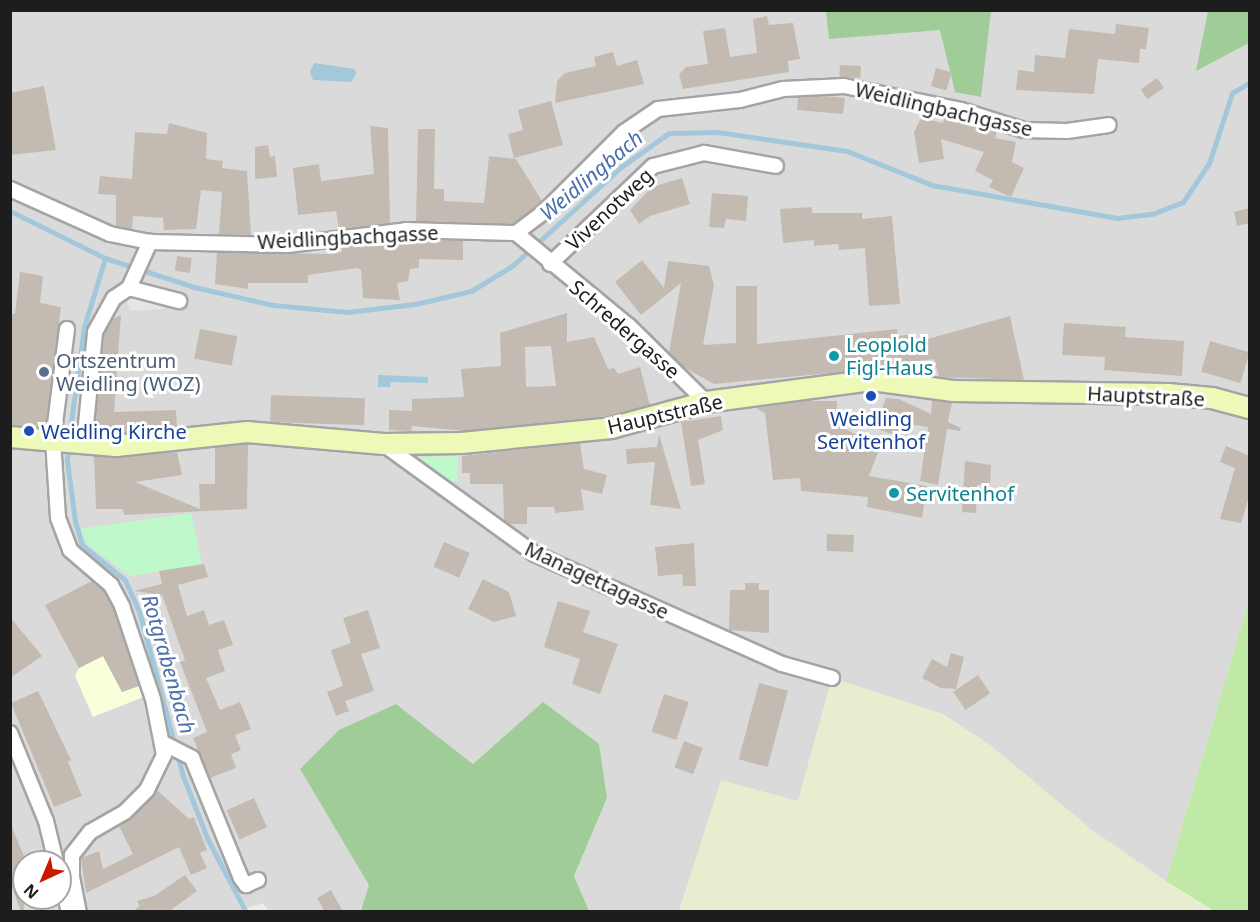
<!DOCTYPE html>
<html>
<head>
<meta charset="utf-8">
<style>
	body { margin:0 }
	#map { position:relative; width:1260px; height:922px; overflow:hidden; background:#eeece3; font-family:"Noto Sans",sans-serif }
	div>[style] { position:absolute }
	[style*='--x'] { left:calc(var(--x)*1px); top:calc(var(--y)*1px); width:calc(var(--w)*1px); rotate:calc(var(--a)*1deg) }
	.residential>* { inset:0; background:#dbdada }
	.education>* { inset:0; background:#faffdb }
	.farmland>* { inset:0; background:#e7edce }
	.grass>* { inset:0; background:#c0e9a8 }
	.forest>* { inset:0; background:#a0cd97 }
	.park>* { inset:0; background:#bff9cb }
	.parking>* { inset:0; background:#e5e5e5 }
	.water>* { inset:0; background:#a3c8dc }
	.stream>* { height:5px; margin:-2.5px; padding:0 2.5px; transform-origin:2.5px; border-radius:2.5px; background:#a3c8dc }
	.building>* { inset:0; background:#c3bbb2; transform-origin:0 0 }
	.roads { filter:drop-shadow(2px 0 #a4a4a4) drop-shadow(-2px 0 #a4a4a4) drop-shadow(0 2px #a4a4a4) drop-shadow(0 -2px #a4a4a4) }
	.street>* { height:14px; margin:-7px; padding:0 7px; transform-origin:7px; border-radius:7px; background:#fff }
	.secondary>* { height:20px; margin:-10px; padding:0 10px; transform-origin:10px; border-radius:10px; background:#edf9b6 }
	.dots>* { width:16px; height:16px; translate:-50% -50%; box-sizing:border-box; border:3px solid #fff; border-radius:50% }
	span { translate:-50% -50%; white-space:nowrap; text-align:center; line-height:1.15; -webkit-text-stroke:6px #fff; paint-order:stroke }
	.street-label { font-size:20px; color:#1d1d1d }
	.culture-label { font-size:20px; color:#0d838f }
	.left { translate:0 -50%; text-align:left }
	.service-label { font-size:20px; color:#4e5e75 }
	.transit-label { font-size:20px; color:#164399 }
	.water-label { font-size:21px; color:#4a6fac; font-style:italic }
	.frame { position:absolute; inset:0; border:12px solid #1d1d1d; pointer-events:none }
	.north { position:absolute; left:12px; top:850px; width:60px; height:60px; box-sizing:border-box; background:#fff; border:2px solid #a5a5a5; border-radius:50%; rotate:224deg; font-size:16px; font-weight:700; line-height:24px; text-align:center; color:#1d1d1d }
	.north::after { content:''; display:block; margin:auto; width:21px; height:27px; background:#c91a01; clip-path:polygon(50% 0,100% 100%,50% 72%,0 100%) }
</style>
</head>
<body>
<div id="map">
	<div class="residential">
		<i style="clip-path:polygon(evenodd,10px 11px,1249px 11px,1249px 600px,1166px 881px,1093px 831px,990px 745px,943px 714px,832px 678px,798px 801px,721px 781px,679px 911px,589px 911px,574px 876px,607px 798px,543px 703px,473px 764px,396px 704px,300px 768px,370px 885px,361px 911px,269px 911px,263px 903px,235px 912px,11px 911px,10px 11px,24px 862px,60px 862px,60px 898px,24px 898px,24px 862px)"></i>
	</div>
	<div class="education">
		<i style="clip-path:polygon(103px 656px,122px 692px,142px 685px,146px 696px,93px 717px,75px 676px,79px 668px)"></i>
	</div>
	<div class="farmland">
		<i style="clip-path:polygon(832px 678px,942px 714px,990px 745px,1093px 831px,1210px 911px,679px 912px,721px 780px,798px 801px)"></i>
	</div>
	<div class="grass">
		<i style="clip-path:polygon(1249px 600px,1249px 911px,1214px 911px,1166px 881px)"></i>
	</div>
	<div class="forest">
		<i style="clip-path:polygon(826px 11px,991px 11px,981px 97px,955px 92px,940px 30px,829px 39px)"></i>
		<i style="clip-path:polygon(1208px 11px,1249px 11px,1249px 43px,1196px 71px)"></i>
		<i style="clip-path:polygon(543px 702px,599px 744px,607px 798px,574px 876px,589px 911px,361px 911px,369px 885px,300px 769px,339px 730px,396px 704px,473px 764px)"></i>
	</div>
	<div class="park">
		<i style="clip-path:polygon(458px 456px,457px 481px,438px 482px,415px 465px,415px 457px)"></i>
		<i style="clip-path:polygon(191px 513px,202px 564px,130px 576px,88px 545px,80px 529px)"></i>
	</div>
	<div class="parking">
		<i style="clip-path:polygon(133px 297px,159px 298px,164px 309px,131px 311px,126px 299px)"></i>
	</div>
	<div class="water">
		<i style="clip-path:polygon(314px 63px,355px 69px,356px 74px,351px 82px,313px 80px,310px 72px)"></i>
		<i style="clip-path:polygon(378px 375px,428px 377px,428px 383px,391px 382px,390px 387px,378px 387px)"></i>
	</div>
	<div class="stream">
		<i style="--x:10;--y:211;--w:106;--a:26.3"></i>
		<i style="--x:105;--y:258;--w:94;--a:18"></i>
		<i style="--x:194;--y:287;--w:81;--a:12.8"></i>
		<i style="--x:273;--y:305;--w:75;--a:5.3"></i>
		<i style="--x:348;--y:312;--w:67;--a:-6.8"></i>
		<i style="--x:415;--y:304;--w:57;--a:-13.1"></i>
		<i style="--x:471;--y:291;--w:48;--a:-31.4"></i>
		<i style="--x:512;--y:266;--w:147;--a:-42.2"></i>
		<i style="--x:621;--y:167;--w:59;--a:-35.3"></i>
		<i style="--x:669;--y:133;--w:48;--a:-1.2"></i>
		<i style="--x:717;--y:132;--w:131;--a:8.3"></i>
		<i style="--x:847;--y:151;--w:92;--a:21.8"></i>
		<i style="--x:932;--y:185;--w:188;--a:10.1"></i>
		<i style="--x:1117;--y:218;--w:35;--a:-7"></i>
		<i style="--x:1152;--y:214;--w:33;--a:-21"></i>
		<i style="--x:1183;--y:202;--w:47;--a:-56.3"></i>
		<i style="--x:1209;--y:163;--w:74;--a:-71.8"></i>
		<i style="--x:1232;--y:93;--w:21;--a:-31"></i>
		<i style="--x:105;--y:258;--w:72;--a:106.9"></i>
		<i style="--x:84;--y:327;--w:96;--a:97.8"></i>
		<i style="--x:71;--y:422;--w:39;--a:96"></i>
		<i style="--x:67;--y:461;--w:61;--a:82.4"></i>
		<i style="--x:75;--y:521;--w:25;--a:74"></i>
		<i style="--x:82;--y:545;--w:55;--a:39.1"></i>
		<i style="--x:125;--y:580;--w:34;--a:66"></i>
		<i style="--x:139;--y:611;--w:171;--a:75.1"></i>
		<i style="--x:183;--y:776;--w:69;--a:68.7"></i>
		<i style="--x:208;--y:840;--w:81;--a:62.2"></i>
	</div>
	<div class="building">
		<i style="clip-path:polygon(767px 16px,769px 25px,793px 23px,800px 59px,788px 61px,789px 72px,683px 89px,679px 74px,686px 67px,708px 64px,703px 31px,725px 28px,730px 57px,757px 53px,753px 19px)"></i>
		<i style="clip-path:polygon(1116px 24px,1149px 28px,1146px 49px,1140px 49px,1139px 63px,1098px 59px,1094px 94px,1016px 90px,1018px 70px,1034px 72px,1035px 55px,1065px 58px,1069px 29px,1115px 34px)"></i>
		<i style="clip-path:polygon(613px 52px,617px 66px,637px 60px,644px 84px,555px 103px,557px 81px,565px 73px,596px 66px,594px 57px)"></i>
		<i style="left:840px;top:65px;width:21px;height:12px;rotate:3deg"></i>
		<i style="left:936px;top:68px;width:16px;height:19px;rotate:15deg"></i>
		<i style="left:1157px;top:78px;width:12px;height:20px;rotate:55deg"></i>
		<i style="clip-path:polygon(44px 86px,56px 150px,10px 155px,10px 93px)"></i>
		<i style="clip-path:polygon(826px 96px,845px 98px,843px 114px,797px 110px,798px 97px)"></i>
		<i style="clip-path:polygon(551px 101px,563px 145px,514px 158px,508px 134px,523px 130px,518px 110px)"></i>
		<i style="clip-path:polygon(945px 116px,997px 131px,995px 138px,1016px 142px,1012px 162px,1024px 168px,1011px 197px,989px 187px,993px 180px,975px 171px,984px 152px,941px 139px,944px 159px,919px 163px,914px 132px,921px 118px,943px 123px)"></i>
		<i style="clip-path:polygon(169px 123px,207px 133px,206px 159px,223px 161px,222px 168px,247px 171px,251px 235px,219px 234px,222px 192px,201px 190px,196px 229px,164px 230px,163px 218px,133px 216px,132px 229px,116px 226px,116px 195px,98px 194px,100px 176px,132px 179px,135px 132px,167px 134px)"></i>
		<i style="clip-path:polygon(370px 126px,388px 128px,390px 223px,339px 229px,336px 211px,298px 215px,293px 168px,319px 164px,321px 181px,374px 174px)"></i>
		<i style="clip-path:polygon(418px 129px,435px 129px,434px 189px,444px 189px,444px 201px,484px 203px,489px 156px,516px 159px,542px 201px,513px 224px,416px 221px)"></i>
		<i style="clip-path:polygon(268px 145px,270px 157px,275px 156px,277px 177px,255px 179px,255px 147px)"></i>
		<i style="clip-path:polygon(682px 178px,690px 204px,650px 216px,639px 224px,630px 210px,652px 187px)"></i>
		<i style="clip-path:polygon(712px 193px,748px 196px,746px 221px,726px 219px,724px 228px,709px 227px)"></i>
		<i style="clip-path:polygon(812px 207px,812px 213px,862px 213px,862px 219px,892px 216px,900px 304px,869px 306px,865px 248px,839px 250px,838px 244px,814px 246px,814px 240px,783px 243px,780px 209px)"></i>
		<i style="clip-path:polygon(1250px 208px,1250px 223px,1237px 226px,1234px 212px)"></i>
		<i style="clip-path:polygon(416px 239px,463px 241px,463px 260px,419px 259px,419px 268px,410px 269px,408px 281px,397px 283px,400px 300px,363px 298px,361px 270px,357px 268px,308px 275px,308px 283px,248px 283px,248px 289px,215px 284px,217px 252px,328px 254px,342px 252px,341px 247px)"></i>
		<i style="left:177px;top:256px;width:15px;height:15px;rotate:8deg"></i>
		<i style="clip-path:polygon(642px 260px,664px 288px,668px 261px,709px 266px,714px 285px,703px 345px,736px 343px,736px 286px,757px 286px,757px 344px,897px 329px,898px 336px,912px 334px,913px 343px,1010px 316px,1024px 380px,939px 377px,934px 359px,894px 364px,894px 367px,714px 384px,685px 368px,669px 353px,681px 283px,641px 315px,615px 282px)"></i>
		<i style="clip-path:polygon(20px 272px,43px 276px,40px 303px,61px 307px,45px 428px,10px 425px,10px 313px,15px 314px)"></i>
		<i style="clip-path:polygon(evenodd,567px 313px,567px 342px,594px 337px,608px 369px,614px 368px,618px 374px,640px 367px,650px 405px,609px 416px,465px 431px,412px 426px,411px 431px,389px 430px,389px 410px,412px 411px,412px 399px,464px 397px,461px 369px,501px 366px,500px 333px,567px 313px,551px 346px,556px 386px,526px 387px,525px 347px,551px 346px)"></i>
		<i style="clip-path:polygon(121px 315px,114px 412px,176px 410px,177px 427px,116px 434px,94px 432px,104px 335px,113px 319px)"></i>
		<i style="clip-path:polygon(1064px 323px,1126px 327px,1125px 337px,1184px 341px,1182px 376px,1104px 370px,1105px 357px,1062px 355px)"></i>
		<i style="left:200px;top:329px;width:38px;height:30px;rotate:11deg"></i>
		<i style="left:1210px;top:341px;width:41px;height:32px;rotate:16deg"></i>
		<i style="left:271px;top:395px;width:94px;height:27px;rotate:2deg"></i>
		<i style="clip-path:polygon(886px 398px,899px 399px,931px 414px,932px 400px,952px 403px,948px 422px,961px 428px,960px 431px,947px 429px,938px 485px,920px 481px,928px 427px,902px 423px,897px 436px,875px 428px)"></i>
		<i style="clip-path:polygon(806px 401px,837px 401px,836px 424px,880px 447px,869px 476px,927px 486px,922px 518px,867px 507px,868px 497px,801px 491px,800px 478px,773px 480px,765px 413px,756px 408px)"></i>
		<i style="clip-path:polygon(721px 416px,723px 430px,698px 440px,705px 484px,691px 486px,681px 422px)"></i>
		<i style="clip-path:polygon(659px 434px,667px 462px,681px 509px,650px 505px,655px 462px,627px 464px,626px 449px,657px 447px)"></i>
		<i style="clip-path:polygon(580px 443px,584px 469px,607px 475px,602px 494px,581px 489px,584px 510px,555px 513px,554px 507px,527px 507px,527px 524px,510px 524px,504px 520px,503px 484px,470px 484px,470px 473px,462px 473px,462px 456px)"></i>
		<i style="clip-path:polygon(248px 444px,247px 509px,124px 515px,123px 509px,96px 509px,94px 456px,117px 458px,177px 452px,182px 475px,135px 482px,200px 509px,199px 484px,215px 484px,215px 447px)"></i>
		<i style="clip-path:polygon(1226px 446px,1250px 456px,1250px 494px,1241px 523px,1220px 519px,1235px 468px,1220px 462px)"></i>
		<i style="clip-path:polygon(965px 461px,991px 465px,990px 485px,977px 485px,976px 513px,962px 512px)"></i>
		<i style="left:827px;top:534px;width:27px;height:17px;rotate:2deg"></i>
		<i style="left:444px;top:542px;width:28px;height:27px;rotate:23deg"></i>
		<i style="clip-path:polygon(694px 543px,696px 586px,683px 586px,682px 574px,658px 576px,655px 547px)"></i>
		<i style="clip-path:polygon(204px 564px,208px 577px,178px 585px,187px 616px,204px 610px,209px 625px,224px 620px,233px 645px,218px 650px,225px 671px,206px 678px,220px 710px,240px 702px,251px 729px,235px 735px,241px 750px,231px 754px,236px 768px,210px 778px,193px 738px,207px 732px,180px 662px,185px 660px,162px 595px,134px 591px,162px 584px,159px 571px)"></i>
		<i style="clip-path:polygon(483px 579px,509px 592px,516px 616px,494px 622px,468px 609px)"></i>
		<i style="clip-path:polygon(92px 581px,104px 591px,114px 610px,139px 686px,122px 692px,103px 656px,79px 668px,45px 605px)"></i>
		<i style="clip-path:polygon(745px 583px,759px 583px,759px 590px,769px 590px,769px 633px,729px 630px,730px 590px,745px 590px)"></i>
		<i style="clip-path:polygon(558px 601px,590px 611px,583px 632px,618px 644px,600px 694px,572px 684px,580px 659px,544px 647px)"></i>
		<i style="clip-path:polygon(368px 610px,380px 648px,361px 654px,374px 691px,345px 701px,349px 711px,336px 716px,327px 692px,343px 686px,331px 650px,351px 643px,343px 618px)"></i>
		<i style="clip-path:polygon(10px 617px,42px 656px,10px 678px)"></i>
		<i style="clip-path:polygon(951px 653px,964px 657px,956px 689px,941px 688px,922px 678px,932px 659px,947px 667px)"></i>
		<i style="left:978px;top:675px;width:22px;height:30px;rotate:56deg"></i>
		<i style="left:759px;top:683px;width:30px;height:79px;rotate:15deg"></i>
		<i style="clip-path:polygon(38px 691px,71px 760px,68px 762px,82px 796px,54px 807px,11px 703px)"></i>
		<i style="left:664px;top:694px;width:26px;height:40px;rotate:18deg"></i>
		<i style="left:684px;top:741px;width:20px;height:28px;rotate:20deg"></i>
		<i style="clip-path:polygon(157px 790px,189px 819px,194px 817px,207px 850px,200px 853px,207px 868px,191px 875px,179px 847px,86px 893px,81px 858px,99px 851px,103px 869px,133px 854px,119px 826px,131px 818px)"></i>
		<i style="left:254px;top:798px;width:32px;height:30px;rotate:66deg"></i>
		<i style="clip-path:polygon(10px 823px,24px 856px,24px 912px,21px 912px,10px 882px)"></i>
		<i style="clip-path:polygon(185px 875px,197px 891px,168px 912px,132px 912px,140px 906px,137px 901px,154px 896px)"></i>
		<i style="clip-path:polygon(331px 890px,343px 912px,325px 912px,317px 898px)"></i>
	</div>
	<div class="roads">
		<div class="street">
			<i style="--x:10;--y:189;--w:110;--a:24.2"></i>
			<i style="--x:110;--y:234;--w:41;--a:11.3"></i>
			<i style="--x:150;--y:242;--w:138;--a:1.2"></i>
			<i style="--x:288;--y:245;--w:119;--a:-7.2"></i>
			<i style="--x:406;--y:230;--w:110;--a:1.6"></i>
			<i style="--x:516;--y:233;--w:38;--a:-37"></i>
			<i style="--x:546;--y:210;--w:110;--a:-45"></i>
			<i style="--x:624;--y:132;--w:41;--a:-34.1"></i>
			<i style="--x:658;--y:109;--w:82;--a:-6.3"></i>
			<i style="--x:740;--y:100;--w:44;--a:-14.3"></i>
			<i style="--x:783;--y:89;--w:61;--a:-2.8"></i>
			<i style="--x:844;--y:86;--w:119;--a:11.6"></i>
			<i style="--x:961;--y:110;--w:66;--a:17.6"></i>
			<i style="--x:1024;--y:130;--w:43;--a:1.3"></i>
			<i style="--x:1067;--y:131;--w:42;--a:-8.1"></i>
			<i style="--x:516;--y:233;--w:146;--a:39.5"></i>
			<i style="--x:629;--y:326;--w:108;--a:44.6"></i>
			<i style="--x:550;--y:264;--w:142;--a:-43.6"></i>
			<i style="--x:653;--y:166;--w:53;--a:-14.3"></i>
			<i style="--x:704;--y:153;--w:73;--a:10.2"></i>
			<i style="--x:129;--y:288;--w:52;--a:14.6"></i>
			<i style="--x:67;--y:329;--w:112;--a:97.2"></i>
			<i style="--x:53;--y:440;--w:78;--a:86.3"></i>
			<i style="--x:58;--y:518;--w:34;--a:69"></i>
			<i style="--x:70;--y:550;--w:54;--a:40.5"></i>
			<i style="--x:111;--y:585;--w:24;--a:62"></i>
			<i style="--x:122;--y:606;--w:98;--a:71.6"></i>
			<i style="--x:153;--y:699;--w:57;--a:78.9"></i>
			<i style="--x:164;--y:755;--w:39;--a:116"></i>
			<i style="--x:147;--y:790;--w:31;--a:135"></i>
			<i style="--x:125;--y:812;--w:40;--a:150.3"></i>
			<i style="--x:90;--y:832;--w:29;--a:128"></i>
			<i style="--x:72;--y:855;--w:22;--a:90"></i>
			<i style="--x:72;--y:877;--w:36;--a:79"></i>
			<i style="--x:383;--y:444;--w:188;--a:35.9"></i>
			<i style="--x:535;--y:554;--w:270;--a:24"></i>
			<i style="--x:782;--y:664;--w:52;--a:15.6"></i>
			<i style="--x:84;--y:445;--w:114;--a:-84.4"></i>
			<i style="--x:95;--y:332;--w:39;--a:-61"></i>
			<i style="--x:114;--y:298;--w:18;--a:-34"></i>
			<i style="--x:129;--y:288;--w:51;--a:-65.5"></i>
			<i style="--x:10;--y:733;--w:95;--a:67.8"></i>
			<i style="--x:46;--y:821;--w:42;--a:76.3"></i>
			<i style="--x:163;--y:743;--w:33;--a:27"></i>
			<i style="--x:192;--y:758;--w:130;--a:67.8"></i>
			<i style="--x:241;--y:878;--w:9;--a:54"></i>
			<i style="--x:246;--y:885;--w:13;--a:-23"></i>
			<i style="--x:60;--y:876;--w:37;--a:76"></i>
		</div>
		<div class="secondary">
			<i style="--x:10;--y:437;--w:106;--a:4.9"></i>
			<i style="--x:116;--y:446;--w:132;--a:-6.1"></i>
			<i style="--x:247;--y:432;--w:137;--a:5"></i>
			<i style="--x:383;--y:444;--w:79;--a:-0.7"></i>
			<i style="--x:462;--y:443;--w:150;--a:-5.7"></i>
			<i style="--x:611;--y:428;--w:98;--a:-15.3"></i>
			<i style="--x:706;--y:402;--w:167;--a:-7.5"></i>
			<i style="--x:872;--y:380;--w:82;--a:7.7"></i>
			<i style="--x:953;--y:391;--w:215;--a:0.8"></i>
			<i style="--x:1168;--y:394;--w:44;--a:5.2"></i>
			<i style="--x:1212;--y:398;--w:39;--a:15"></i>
		</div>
	</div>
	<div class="dots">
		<i style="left:834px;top:356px;background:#0f9aa8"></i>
		<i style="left:44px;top:372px;background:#5c6f8a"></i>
		<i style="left:871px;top:396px;background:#1a4fb4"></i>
		<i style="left:29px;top:431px;background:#1a4fb4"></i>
		<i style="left:894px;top:493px;background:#0f9aa8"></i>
	</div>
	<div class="street-label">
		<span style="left:944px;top:109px;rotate:13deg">Weidlingbachgasse</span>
		<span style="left:609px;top:209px;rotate:-43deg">Vivenotweg</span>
		<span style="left:348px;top:237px;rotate:-3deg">Weidlingbachgasse</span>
		<span style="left:625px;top:329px;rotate:41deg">Schredergasse</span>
		<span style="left:1146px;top:396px;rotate:3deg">Hauptstraße</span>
		<span style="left:665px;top:414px;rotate:-13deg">Hauptstraße</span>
		<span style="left:597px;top:580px;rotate:25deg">Managettagasse</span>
	</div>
	<div class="culture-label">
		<span class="left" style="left:846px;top:356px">Leoplold<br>Figl-Haus</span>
		<span class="left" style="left:906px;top:493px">Servitenhof</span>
	</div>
	<div class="service-label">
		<span class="left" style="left:56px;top:372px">Ortszentrum<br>Weidling (WOZ)</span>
	</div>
	<div class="transit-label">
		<span style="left:871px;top:430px">Weidling<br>Servitenhof</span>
		<span class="left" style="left:41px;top:431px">Weidling Kirche</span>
	</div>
	<div class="water-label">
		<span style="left:591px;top:175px;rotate:-40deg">Weidlingbach</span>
		<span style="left:169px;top:664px;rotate:74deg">Rotgrabenbach</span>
	</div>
	<div class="frame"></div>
	<div class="north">N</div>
</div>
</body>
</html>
